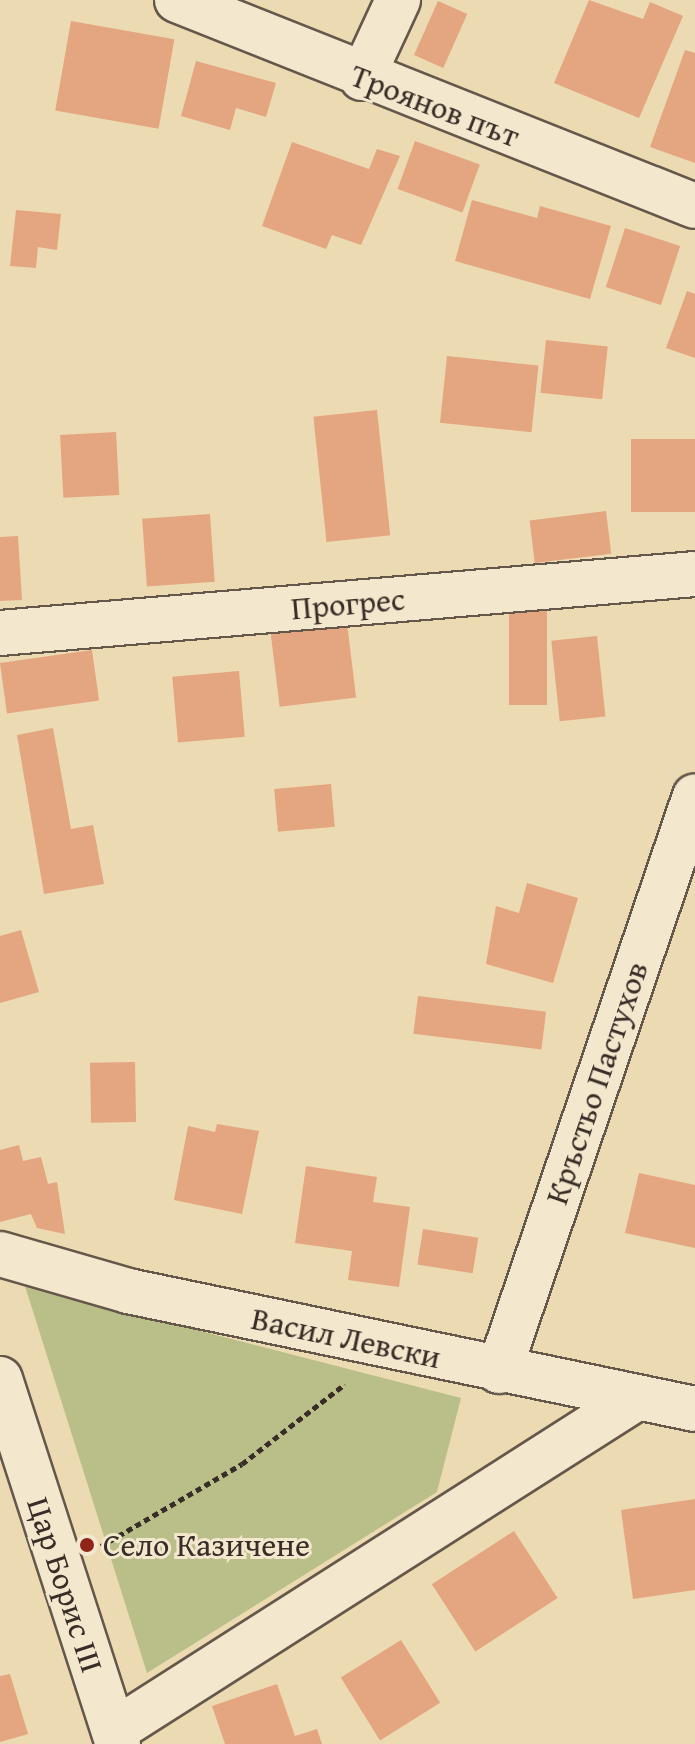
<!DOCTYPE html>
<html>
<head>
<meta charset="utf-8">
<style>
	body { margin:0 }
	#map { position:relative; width:695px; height:1744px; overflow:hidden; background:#ecdab2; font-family:"Gentium Book Plus",serif }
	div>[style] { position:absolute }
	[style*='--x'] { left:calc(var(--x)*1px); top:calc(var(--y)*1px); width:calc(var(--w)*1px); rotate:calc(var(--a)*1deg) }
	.green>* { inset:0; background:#babf8a }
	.building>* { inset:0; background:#e4a581; transform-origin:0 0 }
	.path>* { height:5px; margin-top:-2.5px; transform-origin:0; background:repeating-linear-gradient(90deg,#382d27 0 6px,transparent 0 10px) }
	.roads { filter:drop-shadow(2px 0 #65584a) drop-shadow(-2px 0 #65584a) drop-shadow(0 2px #65584a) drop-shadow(0 -2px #65584a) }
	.minor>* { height:44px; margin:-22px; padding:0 22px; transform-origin:22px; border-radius:22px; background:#f3e7cd }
	.tertiary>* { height:44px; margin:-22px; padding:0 22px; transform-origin:22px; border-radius:22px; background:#f3e7cd }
	.dots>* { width:22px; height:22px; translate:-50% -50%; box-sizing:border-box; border:4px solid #f3e7cd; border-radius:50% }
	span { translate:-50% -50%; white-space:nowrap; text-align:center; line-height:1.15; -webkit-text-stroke:6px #f3e7cd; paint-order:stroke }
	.street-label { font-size:32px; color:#382d27 }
	.poi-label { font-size:32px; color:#382d27 }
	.left { translate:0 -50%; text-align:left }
</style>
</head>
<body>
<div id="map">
	<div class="green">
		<i style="clip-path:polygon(25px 1286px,461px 1398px,437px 1492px,147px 1673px)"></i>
	</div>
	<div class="building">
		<i style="clip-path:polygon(589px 0,643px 19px,650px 2px,683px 16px,639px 118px,554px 83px)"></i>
		<i style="left:438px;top:1px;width:32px;height:59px;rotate:24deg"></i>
		<i style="left:71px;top:21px;width:105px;height:91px;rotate:10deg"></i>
		<i style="clip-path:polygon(685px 50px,695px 53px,695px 163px,650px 147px)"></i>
		<i style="clip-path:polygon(196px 61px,276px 83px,266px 117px,236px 108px,230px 130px,181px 116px)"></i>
		<i style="left:415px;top:141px;width:69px;height:51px;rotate:20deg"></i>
		<i style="clip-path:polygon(292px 142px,369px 169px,377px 149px,400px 156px,361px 245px,332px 235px,326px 249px,262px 226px)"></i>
		<i style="clip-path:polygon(472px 200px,537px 218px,540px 206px,611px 226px,590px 299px,455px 261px)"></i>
		<i style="clip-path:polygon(16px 210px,61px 214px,57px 250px,38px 247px,36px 268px,10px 266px)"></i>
		<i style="left:625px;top:228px;width:58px;height:62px;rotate:18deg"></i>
		<i style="clip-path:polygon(687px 291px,695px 294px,695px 358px,666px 348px)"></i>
		<i style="left:546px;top:340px;width:62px;height:53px;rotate:6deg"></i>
		<i style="left:447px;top:356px;width:92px;height:67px;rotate:6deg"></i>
		<i style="left:377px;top:410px;width:126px;height:64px;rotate:84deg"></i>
		<i style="left:116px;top:432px;width:63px;height:56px;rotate:87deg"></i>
		<i style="left:695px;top:439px;width:73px;height:64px;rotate:90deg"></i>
		<i style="left:606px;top:511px;width:43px;height:77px;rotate:83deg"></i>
		<i style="left:210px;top:514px;width:68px;height:68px;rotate:86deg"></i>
		<i style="clip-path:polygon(18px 536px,22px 600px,0 601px,0 537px)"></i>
		<i style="left:547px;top:608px;width:97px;height:38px;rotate:90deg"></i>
		<i style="left:346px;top:615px;width:83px;height:77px;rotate:83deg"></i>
		<i style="left:597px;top:636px;width:81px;height:46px;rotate:84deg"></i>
		<i style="left:92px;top:650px;width:51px;height:93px;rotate:82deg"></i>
		<i style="left:239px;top:671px;width:66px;height:67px;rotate:85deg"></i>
		<i style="clip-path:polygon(53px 728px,71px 829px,93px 825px,104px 884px,44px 894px,17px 735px)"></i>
		<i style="left:331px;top:784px;width:43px;height:57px;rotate:85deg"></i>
		<i style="clip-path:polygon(527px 883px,578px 898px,553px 983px,486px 964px,496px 906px,519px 913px)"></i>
		<i style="clip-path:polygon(21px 930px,39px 992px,0 1003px,0 936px)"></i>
		<i style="left:418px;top:996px;width:129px;height:38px;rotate:7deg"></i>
		<i style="left:135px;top:1062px;width:60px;height:45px;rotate:89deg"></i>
		<i style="clip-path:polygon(217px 1124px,259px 1131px,242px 1214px,174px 1200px,188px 1126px,215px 1132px)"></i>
		<i style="clip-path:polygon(19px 1145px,23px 1161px,41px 1157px,48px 1184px,57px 1182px,65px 1234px,37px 1228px,31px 1214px,0 1222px,0 1150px)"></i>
		<i style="clip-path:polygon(306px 1166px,377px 1177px,373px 1202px,410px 1207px,399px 1287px,348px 1280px,352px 1251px,295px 1243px)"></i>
		<i style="clip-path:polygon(639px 1173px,695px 1185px,695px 1248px,625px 1233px)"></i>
		<i style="left:423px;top:1229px;width:56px;height:36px;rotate:9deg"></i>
		<i style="clip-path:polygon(695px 1499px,695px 1590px,633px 1599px,621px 1510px)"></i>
		<i style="left:514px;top:1531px;width:80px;height:98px;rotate:57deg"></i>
		<i style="left:401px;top:1640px;width:74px;height:71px;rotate:58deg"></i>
		<i style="clip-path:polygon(10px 1674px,28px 1734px,0 1742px,0 1676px)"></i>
		<i style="clip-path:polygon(277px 1684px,295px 1736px,317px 1729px,322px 1744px,225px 1744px,212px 1706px)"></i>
	</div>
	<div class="path">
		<i style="--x:101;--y:1546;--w:163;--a:-30.2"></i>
		<i style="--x:242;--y:1464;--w:130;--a:-37.8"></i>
	</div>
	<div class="roads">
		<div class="minor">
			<i style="--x:177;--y:0;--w:557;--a:21.69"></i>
			<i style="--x:362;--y:78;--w:86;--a:-65.2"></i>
			<i style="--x:0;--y:633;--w:697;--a:-4.85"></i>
			<i style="--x:0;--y:1254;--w:133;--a:16.1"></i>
			<i style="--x:128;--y:1291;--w:579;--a:11.76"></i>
			<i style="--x:499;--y:1371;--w:607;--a:-71.18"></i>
			<i style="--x:114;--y:1731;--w:618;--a:-32.51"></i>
		</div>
		<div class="tertiary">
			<i style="--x:0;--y:1379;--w:384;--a:72.1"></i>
		</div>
	</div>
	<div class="dots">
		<i style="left:87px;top:1545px;background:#8f2418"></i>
	</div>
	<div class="street-label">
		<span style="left:435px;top:106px;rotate:21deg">Троянов път</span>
		<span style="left:348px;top:604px;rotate:-5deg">Прогрес</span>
		<span style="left:597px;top:1083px;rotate:-71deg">Кръстьо Пастухов</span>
		<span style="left:346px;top:1338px;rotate:12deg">Васил Левски</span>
		<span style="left:65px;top:1585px;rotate:72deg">Цар Борис III</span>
	</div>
	<div class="poi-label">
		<span class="left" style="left:103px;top:1545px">Село Казичене</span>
	</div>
</div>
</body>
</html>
